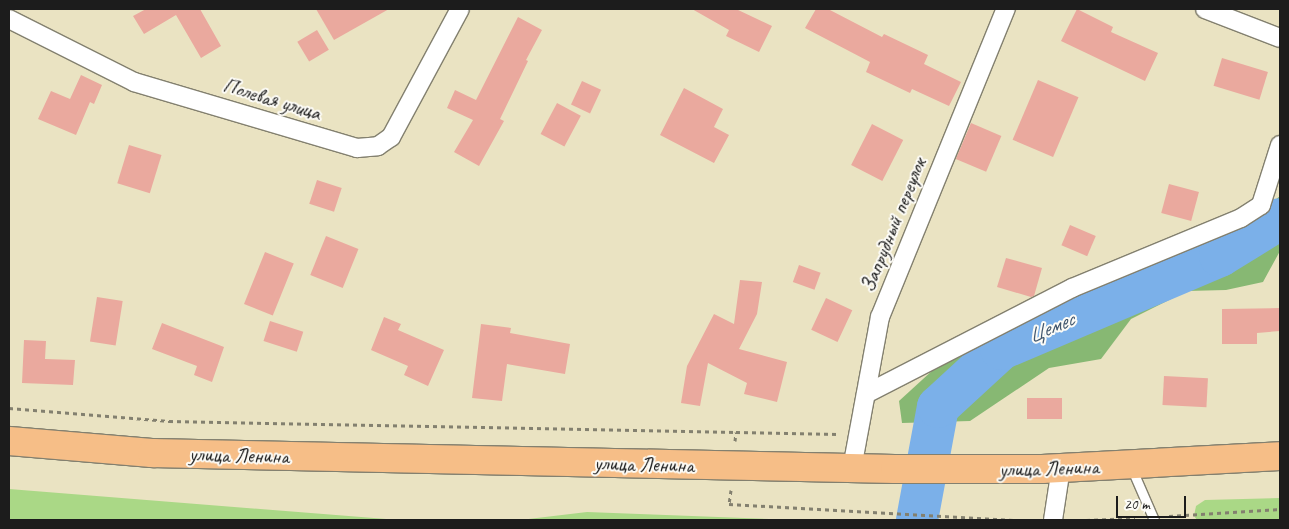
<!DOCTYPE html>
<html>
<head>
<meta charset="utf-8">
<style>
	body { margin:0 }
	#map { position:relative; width:1289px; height:529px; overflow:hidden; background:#eae3c2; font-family:Caveat,sans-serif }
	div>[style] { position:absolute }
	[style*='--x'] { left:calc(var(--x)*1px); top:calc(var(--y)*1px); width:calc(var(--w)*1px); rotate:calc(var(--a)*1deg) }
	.green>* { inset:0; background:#aad886 }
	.forest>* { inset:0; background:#87b873 }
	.river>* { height:42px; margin:-21px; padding:0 21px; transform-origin:21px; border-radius:21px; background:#7bb0e9 }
	.building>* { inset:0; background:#eaa99e; transform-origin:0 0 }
	.path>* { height:3px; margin-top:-1.5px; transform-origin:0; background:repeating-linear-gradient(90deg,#83806f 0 4px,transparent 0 8px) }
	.roads { filter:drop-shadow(1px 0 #83806f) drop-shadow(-1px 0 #83806f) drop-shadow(0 1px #83806f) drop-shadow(0 -1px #83806f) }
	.lane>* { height:9px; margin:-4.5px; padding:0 4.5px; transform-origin:4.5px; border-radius:4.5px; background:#fff }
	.street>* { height:18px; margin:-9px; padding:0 9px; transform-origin:9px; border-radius:9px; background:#fff }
	.highway>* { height:28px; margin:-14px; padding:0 14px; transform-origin:14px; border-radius:14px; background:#f6be87 }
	span { translate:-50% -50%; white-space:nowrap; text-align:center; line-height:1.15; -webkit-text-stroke:4px #fdfcf7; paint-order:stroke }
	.street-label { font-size:21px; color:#1c1c1c }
	.water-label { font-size:22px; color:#42576e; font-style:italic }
	.frame { position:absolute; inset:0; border:10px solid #1c1c1c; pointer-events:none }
	.scale { position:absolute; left:1116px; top:496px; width:70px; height:22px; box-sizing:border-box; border:2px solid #1c1c1c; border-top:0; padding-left:6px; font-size:15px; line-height:18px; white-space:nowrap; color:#1c1c1c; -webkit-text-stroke:4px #fdfcf7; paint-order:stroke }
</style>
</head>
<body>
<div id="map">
	<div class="green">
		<i style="clip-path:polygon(9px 489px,399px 520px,414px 520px,9px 520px)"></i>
		<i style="clip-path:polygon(1280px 498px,1280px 520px,1197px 520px,1194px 516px,1196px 506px,1205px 500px)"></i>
		<i style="clip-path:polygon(587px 512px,798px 520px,520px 520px)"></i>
	</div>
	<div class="forest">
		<i style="clip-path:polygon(1280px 196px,1280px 251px,1263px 282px,1226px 290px,1187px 291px,1131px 319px,1101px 359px,1049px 368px,970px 421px,902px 423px,899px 401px,934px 369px,1044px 307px,1242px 226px)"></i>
	</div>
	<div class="river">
		<i style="--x:917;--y:520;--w:115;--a:-79.5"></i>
		<i style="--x:938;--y:407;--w:86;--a:-42.6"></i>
		<i style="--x:1001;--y:349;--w:238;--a:-23"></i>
		<i style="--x:1220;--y:256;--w:70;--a:-31.7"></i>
	</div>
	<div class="building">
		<i style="clip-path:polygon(146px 9px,200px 9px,221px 46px,201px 58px,176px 15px,144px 34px,133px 16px)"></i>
		<i style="clip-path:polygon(316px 9px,389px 9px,334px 40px)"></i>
		<i style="clip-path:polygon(692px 9px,736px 9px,772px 26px,759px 52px,726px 36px,729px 30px)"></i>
		<i style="clip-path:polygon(816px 9px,828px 9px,882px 37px,884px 34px,928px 55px,924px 64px,961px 82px,949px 106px,912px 89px,910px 93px,866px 72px,870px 62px,805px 28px)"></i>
		<i style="clip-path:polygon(1077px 9px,1113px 27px,1111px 32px,1158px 53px,1145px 81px,1061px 41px)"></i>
		<i style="clip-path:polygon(518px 17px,542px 30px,526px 60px,528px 61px,500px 119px,504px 121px,479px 166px,454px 152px,473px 120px,447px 108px,455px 90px,476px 100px)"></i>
		<i style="left:317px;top:30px;width:23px;height:23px;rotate:59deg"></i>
		<i style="left:1222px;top:58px;width:48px;height:29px;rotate:17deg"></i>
		<i style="clip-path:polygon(81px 75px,102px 85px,94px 104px,90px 102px,76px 135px,38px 119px,51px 91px,70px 99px)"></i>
		<i style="left:1038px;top:80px;width:44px;height:65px;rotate:23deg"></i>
		<i style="left:582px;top:81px;width:21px;height:26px;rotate:25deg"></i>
		<i style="clip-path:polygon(684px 88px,723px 109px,714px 127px,729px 135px,714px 163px,660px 135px)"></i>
		<i style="left:557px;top:103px;width:27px;height:35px;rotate:28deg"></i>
		<i style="left:971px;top:123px;width:33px;height:39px;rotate:23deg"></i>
		<i style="left:872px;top:124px;width:35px;height:46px;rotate:27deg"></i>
		<i style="left:129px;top:145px;width:34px;height:40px;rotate:17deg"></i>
		<i style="left:317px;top:180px;width:26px;height:25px;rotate:18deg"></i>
		<i style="left:1169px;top:184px;width:31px;height:30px;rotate:15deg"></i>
		<i style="left:1070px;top:225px;width:28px;height:22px;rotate:23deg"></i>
		<i style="left:326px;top:236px;width:35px;height:42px;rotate:22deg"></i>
		<i style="left:265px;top:252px;width:31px;height:56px;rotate:22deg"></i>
		<i style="clip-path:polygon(1006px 258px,1042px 268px,1034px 296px,1031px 297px,997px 287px)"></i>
		<i style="left:799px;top:265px;width:23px;height:18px;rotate:20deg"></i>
		<i style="clip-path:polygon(740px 280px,762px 282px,757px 314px,739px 349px,787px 362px,777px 402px,744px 394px,747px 383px,708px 363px,700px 406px,681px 403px,687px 366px,714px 314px,734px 324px)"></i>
		<i style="left:97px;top:297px;width:26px;height:45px;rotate:9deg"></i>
		<i style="left:826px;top:298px;width:29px;height:35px;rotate:25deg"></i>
		<i style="clip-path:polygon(1280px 308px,1280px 331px,1257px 333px,1257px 344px,1222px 344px,1222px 309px)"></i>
		<i style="clip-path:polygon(384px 317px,401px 324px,398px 330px,444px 350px,428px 386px,404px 375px,408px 366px,371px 350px)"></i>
		<i style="left:270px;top:321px;width:35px;height:21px;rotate:18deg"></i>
		<i style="clip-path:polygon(162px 323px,224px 347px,212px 382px,194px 375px,197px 366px,152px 349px)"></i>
		<i style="clip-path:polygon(481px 324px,511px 328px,510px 333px,570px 344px,565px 374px,507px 364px,502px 401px,472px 398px)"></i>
		<i style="clip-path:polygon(24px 340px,46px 341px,45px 359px,75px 360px,73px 385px,22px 383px)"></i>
		<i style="left:1164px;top:376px;width:44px;height:29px;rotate:3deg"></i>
		<i style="left:1027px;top:398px;width:35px;height:21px"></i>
	</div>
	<div class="path">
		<i style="--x:9;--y:408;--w:161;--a:4.6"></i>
		<i style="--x:169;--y:421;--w:567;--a:1.11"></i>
		<i style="--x:735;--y:441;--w:9;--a:-84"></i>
		<i style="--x:736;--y:432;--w:102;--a:1.1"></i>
		<i style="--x:731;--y:490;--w:14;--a:98"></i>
		<i style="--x:729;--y:504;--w:290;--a:3.2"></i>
		<i style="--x:1169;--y:516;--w:111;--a:-3.6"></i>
		<i style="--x:1086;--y:520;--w:49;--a:-2.3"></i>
	</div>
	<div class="roads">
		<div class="lane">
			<i style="--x:1131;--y:467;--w:58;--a:66.5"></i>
		</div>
		<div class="street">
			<i style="--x:1205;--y:9;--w:80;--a:21.1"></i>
			<i style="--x:9;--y:19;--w:140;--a:26.7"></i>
			<i style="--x:134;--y:82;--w:233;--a:16.5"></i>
			<i style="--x:357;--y:148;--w:21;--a:-5"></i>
			<i style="--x:378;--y:146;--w:16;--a:-35"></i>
			<i style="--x:391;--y:137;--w:145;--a:-61.7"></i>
			<i style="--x:866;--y:394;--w:232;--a:-27.2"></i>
			<i style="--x:1072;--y:288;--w:183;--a:-22.5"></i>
			<i style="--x:1241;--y:218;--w:24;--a:-33"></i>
			<i style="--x:1261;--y:205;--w:63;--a:-72.4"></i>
			<i style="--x:852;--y:468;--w:154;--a:-79.5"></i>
			<i style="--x:880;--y:317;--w:333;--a:-67.8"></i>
			<i style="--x:1053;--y:520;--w:53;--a:-81.3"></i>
		</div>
		<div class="highway">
			<i style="--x:9;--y:441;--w:144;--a:4.8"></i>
			<i style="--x:152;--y:453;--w:743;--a:1.23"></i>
			<i style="--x:895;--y:469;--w:147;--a:0"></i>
			<i style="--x:1042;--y:469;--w:238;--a:-3.1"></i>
		</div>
	</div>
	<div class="street-label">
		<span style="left:272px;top:99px;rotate:17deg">Полевая улица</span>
		<span style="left:893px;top:225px;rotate:-68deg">Запрудный переулок</span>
		<span style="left:239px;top:455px;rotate:1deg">улица Ленина</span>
		<span style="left:644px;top:464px;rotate:1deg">улица Ленина</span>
		<span style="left:1049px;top:468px;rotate:-2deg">улица Ленина</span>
	</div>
	<div class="water-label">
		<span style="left:1051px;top:328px;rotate:-23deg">Цемес</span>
	</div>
	<div class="frame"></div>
	<div class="scale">20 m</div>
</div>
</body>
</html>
